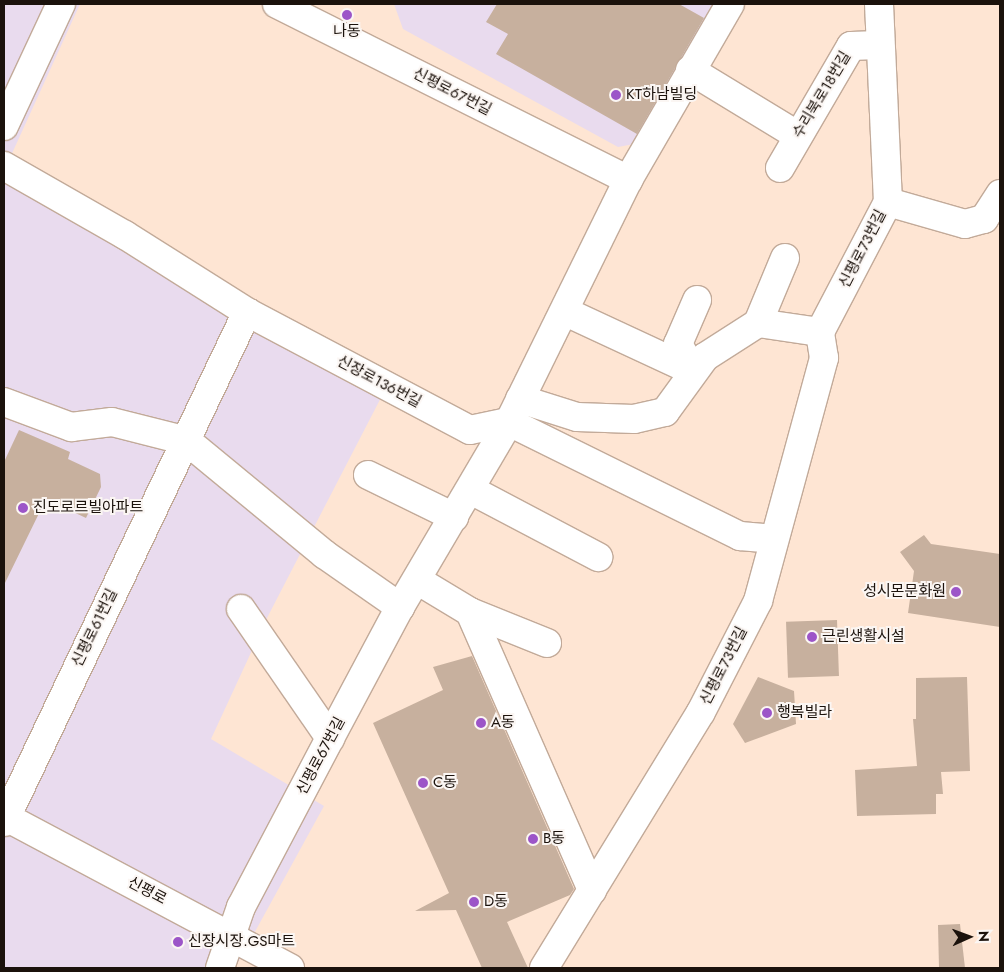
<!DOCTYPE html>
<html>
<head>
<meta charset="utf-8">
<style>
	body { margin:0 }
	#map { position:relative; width:1004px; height:972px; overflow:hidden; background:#fee5d3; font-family:Jost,"Noto Sans KR",sans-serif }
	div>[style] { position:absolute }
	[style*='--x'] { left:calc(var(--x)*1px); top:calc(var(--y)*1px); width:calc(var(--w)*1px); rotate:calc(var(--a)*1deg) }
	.commercial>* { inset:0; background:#e9dbee }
	.building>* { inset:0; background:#c7b09e; transform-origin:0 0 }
	.roads { filter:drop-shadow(1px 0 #c2aa99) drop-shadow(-1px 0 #c2aa99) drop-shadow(0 1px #c2aa99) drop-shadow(0 -1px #c2aa99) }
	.minor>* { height:28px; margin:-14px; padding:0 14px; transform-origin:14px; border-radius:14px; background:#fff }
	.tertiary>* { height:28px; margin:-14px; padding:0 14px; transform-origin:14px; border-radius:14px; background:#fff }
	.dots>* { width:14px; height:14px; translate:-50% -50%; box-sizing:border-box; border:2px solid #fbf6f3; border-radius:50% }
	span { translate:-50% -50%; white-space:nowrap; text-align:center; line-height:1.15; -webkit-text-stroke:4px #fbf6f3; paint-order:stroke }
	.poi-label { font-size:15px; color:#1b120c }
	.left { translate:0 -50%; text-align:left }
	.right { translate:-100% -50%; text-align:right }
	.street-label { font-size:15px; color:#1b120c }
	.frame { position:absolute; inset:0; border:5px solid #1b120c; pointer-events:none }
	.north { position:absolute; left:944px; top:912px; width:50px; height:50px; -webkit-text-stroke:4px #fbf6f3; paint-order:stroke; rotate:88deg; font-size:14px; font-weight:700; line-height:20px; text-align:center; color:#1b120c }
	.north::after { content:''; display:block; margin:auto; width:18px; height:22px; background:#1b120c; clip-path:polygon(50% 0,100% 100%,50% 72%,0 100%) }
</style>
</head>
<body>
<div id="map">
	<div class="commercial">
		<i style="clip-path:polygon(4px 4px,80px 4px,4px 171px)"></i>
		<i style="clip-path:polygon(394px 4px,717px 4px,639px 143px,618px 147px,403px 29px)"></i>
		<i style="clip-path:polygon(4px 181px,386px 388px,267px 618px,211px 739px,324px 806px,235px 968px,4px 968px)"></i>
	</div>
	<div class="building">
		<i style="clip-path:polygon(497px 4px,679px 4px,704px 18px,637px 134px,496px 54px,508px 34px,486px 22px)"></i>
		<i style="clip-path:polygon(19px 430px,70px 452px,68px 459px,100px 474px,101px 487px,86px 518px,46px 499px,4px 585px,4px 462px)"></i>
		<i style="clip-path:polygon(924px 535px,931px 544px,1000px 554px,1000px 627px,908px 613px,914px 571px,900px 552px)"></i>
		<i style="left:837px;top:620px;width:56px;height:51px;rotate:88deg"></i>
		<i style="clip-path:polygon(472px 656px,574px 889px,570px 895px,507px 922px,528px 968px,482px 968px,456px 910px,415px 911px,449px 893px,373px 723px,443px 690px,433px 667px)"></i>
		<i style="clip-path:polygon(758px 677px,794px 691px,796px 724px,745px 743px,733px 724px)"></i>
		<i style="clip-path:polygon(967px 677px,970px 771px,941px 772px,943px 794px,936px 794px,936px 814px,857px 816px,855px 770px,917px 766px,913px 719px,916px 719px,916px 678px)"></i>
		<i style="clip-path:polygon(960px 924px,965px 968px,939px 968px,938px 925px)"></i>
	</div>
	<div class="roads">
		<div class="minor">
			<i style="--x:277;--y:4;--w:393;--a:26.6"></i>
			<i style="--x:879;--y:4;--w:198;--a:87.4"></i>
			<i style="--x:690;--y:70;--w:125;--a:31.3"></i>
			<i style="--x:4;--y:126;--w:135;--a:-65"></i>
			<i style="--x:4;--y:166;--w:139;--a:29.7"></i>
			<i style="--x:125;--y:235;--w:144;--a:32.3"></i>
			<i style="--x:247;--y:312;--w:252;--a:27.9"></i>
			<i style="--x:470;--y:430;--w:40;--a:-12"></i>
			<i style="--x:509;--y:422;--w:258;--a:26.3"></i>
			<i style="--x:740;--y:536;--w:32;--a:5"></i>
			<i style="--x:780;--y:168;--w:141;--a:-59.8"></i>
			<i style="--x:851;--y:46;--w:27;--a:-2"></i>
			<i style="--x:785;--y:258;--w:70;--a:112.6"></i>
			<i style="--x:758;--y:323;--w:63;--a:8.3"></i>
			<i style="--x:566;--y:312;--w:140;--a:24.9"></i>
			<i style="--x:693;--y:371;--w:31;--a:-119"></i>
			<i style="--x:678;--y:344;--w:48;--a:-66.6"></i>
			<i style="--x:520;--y:399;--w:60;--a:17.5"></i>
			<i style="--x:577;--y:417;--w:57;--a:2"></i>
			<i style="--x:634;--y:419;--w:32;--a:-13"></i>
			<i style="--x:665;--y:412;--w:68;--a:-54"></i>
			<i style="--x:705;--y:357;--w:63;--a:-32.7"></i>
			<i style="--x:4;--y:402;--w:72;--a:20.5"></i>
			<i style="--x:71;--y:427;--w:41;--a:-7"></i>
			<i style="--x:112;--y:422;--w:77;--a:14.2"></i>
			<i style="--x:187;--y:441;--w:178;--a:39.5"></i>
			<i style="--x:324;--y:554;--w:93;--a:34.9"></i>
			<i style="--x:368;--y:475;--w:96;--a:26"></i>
			<i style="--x:471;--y:490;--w:144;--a:27.8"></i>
			<i style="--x:417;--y:580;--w:62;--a:31.1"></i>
			<i style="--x:470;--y:612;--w:304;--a:66.3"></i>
			<i style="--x:241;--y:609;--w:157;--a:55.4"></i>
			<i style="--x:470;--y:612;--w:83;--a:21.9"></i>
			<i style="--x:4;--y:822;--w:565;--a:-64.52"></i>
			<i style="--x:220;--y:968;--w:65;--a:-71"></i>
			<i style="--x:241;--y:907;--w:191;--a:-62.2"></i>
			<i style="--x:330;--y:738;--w:149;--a:-61.9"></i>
			<i style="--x:400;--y:607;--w:215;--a:-59.5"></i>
			<i style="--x:509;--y:422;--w:270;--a:-63.8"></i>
			<i style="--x:628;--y:180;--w:203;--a:-59.9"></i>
			<i style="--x:544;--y:968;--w:300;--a:-58.5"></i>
			<i style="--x:701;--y:712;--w:125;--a:-62.8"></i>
			<i style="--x:758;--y:601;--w:252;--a:-74.8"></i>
			<i style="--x:824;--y:358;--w:26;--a:-99"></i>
			<i style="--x:820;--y:332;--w:147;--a:-62.4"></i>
			<i style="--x:888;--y:202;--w:80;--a:15.9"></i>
			<i style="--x:965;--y:224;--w:20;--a:-15"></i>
			<i style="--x:984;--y:219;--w:30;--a:-57"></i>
		</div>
		<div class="tertiary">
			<i style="--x:4;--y:816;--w:324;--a:28"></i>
		</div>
	</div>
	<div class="dots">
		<i style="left:347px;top:15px;background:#9c55c8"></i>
		<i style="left:616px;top:95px;background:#9c55c8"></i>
		<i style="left:23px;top:508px;background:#9c55c8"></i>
		<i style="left:956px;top:592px;background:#9c55c8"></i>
		<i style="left:812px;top:637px;background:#9c55c8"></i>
		<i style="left:767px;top:713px;background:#9c55c8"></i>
		<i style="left:481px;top:723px;background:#9c55c8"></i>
		<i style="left:423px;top:783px;background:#9c55c8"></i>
		<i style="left:533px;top:839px;background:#9c55c8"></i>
		<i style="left:474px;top:902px;background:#9c55c8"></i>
		<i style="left:178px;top:942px;background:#9c55c8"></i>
	</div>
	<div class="poi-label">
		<span style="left:347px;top:32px">나동</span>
		<span class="left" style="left:626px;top:95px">KT하남빌딩</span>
		<span class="left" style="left:33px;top:508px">진도로르빌아파트</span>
		<span class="right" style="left:946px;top:592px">성시몬문화원</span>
		<span class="left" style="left:822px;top:637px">근린생활시설</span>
		<span class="left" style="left:777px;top:713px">행복빌라</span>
		<span class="left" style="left:491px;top:723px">A동</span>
		<span class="left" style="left:433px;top:783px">C동</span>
		<span class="left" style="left:543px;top:839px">B동</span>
		<span class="left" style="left:484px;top:902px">D동</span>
		<span class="left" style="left:188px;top:942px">신장시장.GS마트</span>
	</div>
	<div class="street-label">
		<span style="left:452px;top:92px;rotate:27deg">신평로67번길</span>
		<span style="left:822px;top:95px;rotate:-59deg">수리북로18번길</span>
		<span style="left:863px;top:249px;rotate:-63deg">신평로73번길</span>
		<span style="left:379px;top:382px;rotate:28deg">신장로136번길</span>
		<span style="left:95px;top:628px;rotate:-64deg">신평로61번길</span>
		<span style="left:724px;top:666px;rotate:-63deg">신평로73번길</span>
		<span style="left:321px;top:756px;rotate:-62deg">신평로67번길</span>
		<span style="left:147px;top:891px;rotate:28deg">신평로</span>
	</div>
	<div class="frame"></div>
	<div class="north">N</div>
</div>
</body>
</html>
